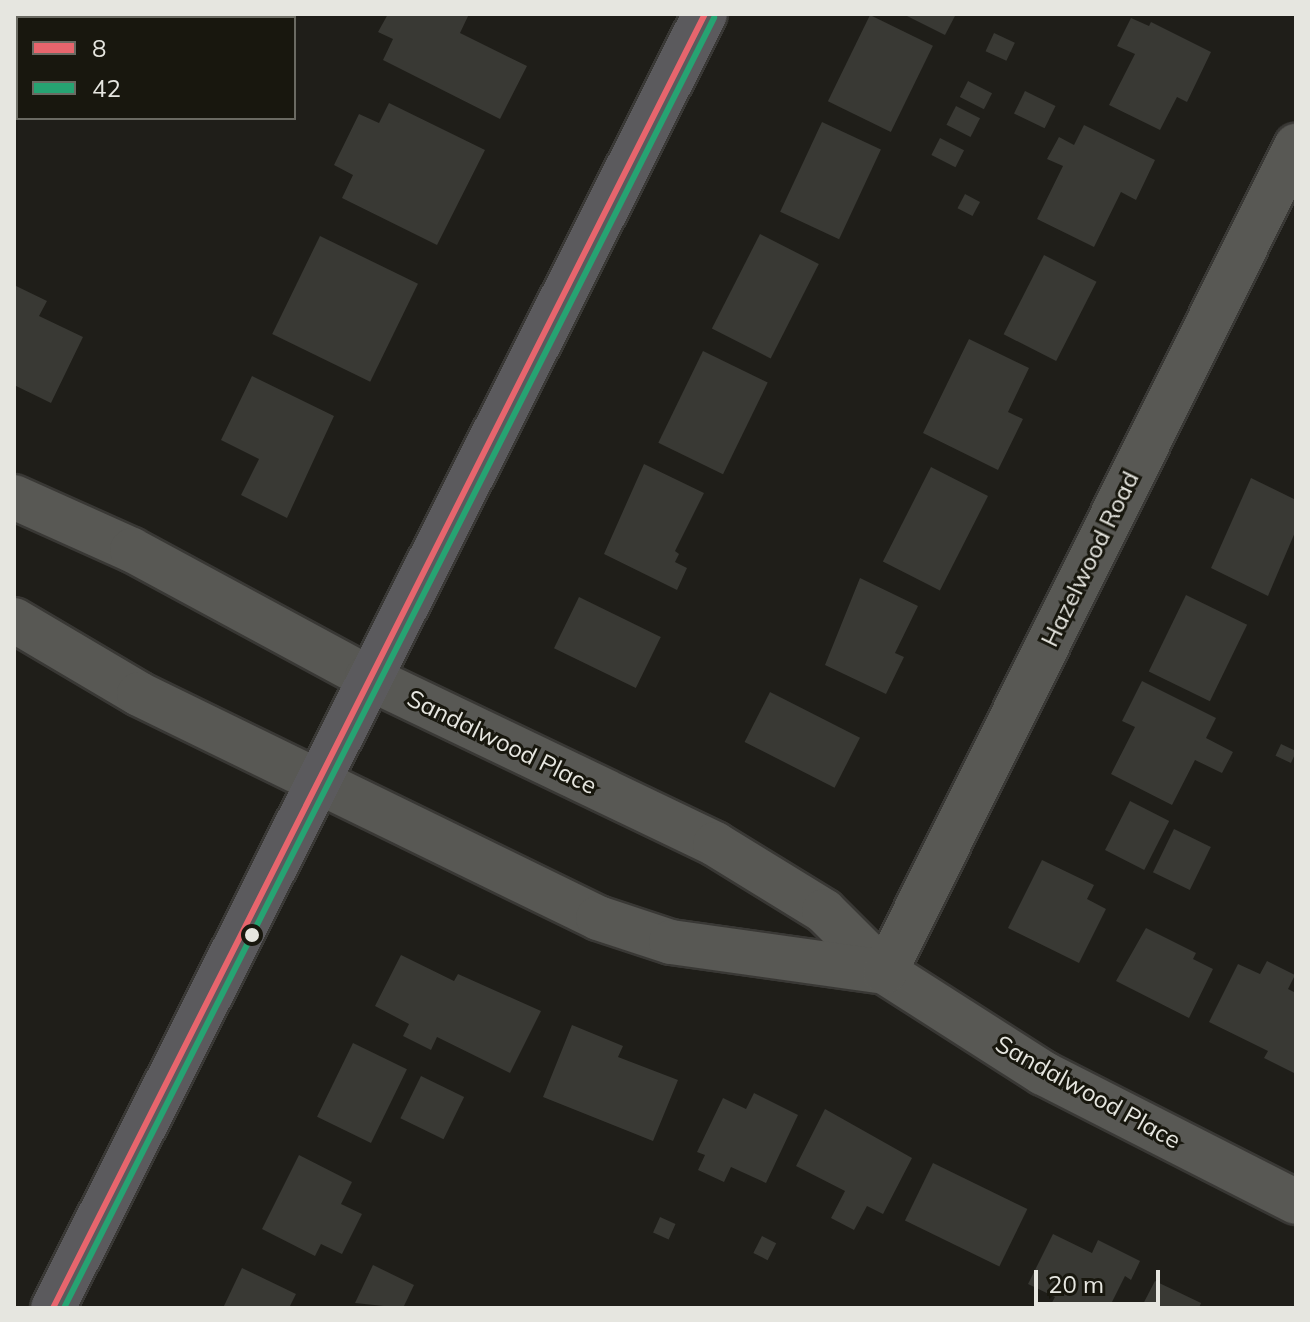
<!DOCTYPE html>
<html>
<head>
<meta charset="utf-8">
<style>
	body { margin:0 }
	#map { position:relative; width:1310px; height:1322px; overflow:hidden; background:#1f1e19; font-family:Mulish,sans-serif }
	div>[style] { position:absolute }
	[style*='--x'] { left:calc(var(--x)*1px); top:calc(var(--y)*1px); width:calc(var(--w)*1px); rotate:calc(var(--a)*1deg) }
	.building>* { inset:0; background:#393934; transform-origin:0 0 }
	.roads { filter:drop-shadow(2px 0 #393835) drop-shadow(-2px 0 #393835) drop-shadow(0 2px #393835) drop-shadow(0 -2px #393835) }
	.minor>* { height:44px; margin:-22px; padding:0 22px; transform-origin:22px; border-radius:22px; background:#585854 }
	.major>* { height:44px; margin:-22px; padding:0 22px; transform-origin:22px; border-radius:22px; background:#5b5a5d }
	.bus-1>* { height:6px; margin:-3px; padding:0 3px; transform-origin:3px; border-radius:3px; background:#e7656d }
	.bus-2>* { height:6px; margin:-3px; padding:0 3px; transform-origin:3px; border-radius:3px; background:#26a372 }
	.dots>* { width:22px; height:22px; translate:-50% -50%; box-sizing:border-box; border:4px solid #18170e; border-radius:50% }
	span { translate:-50% -50%; white-space:nowrap; text-align:center; line-height:1.15; -webkit-text-stroke:6px #18170e; paint-order:stroke }
	.street-label { font-size:24px; color:#e6e6e0 }
	.frame { position:absolute; inset:0; border:16px solid #e6e6e0; pointer-events:none }
	.legend { position:absolute; left:16px; top:16px; width:280px; height:104px; box-sizing:border-box; background:#18170e; border:2px solid #6a6a62; margin:0; padding:10px 14px; list-style:none; font-size:24px; color:#e6e6e0 }
	.legend li { display:flex; align-items:center; gap:16px; height:40px }
	.legend b { width:40px; border:2px solid #6a6a62 }
	.scale { position:absolute; left:1034px; top:1270px; width:126px; height:36px; box-sizing:border-box; border:4px solid #e6e6e0; border-top:0; padding-left:10px; font-size:24px; line-height:28px; white-space:nowrap; color:#e6e6e0; -webkit-text-stroke:6px #18170e; paint-order:stroke }
</style>
</head>
<body>
<div id="map">
	<div class="building">
		<i style="clip-path:polygon(388px 14px,469px 14px,460px 33px,527px 66px,500px 119px,383px 60px,393px 39px,378px 32px)"></i>
		<i style="clip-path:polygon(903px 14px,956px 14px,945px 35px)"></i>
		<i style="left:870px;top:15px;width:70px;height:96px;rotate:26deg"></i>
		<i style="clip-path:polygon(1131px 18px,1149px 26px,1151px 22px,1211px 52px,1187px 102px,1177px 97px,1160px 130px,1109px 105px,1135px 54px,1117px 46px)"></i>
		<i style="left:994px;top:33px;width:23px;height:20px;rotate:25deg"></i>
		<i style="left:968px;top:81px;width:27px;height:18px;rotate:27deg"></i>
		<i style="left:1025px;top:91px;width:34px;height:25px;rotate:26deg"></i>
		<i style="clip-path:polygon(389px 103px,485px 150px,437px 245px,342px 198px,353px 175px,334px 165px,359px 114px,379px 123px)"></i>
		<i style="left:956px;top:106px;width:27px;height:21px;rotate:27deg"></i>
		<i style="left:822px;top:122px;width:65px;height:99px;rotate:25deg"></i>
		<i style="clip-path:polygon(1084px 125px,1155px 160px,1136px 200px,1121px 192px,1094px 247px,1037px 219px,1063px 166px,1047px 159px,1059px 137px,1074px 145px)"></i>
		<i style="left:940px;top:138px;width:27px;height:19px;rotate:27deg"></i>
		<i style="left:965px;top:194px;width:17px;height:16px;rotate:28deg"></i>
		<i style="left:760px;top:234px;width:66px;height:106px;rotate:27deg"></i>
		<i style="left:320px;top:236px;width:109px;height:109px;rotate:26deg"></i>
		<i style="left:1044px;top:255px;width:59px;height:89px;rotate:27deg"></i>
		<i style="clip-path:polygon(14px 285px,47px 301px,39px 316px,83px 337px,51px 403px,14px 385px)"></i>
		<i style="clip-path:polygon(969px 339px,1029px 368px,1008px 412px,1023px 419px,998px 470px,923px 433px)"></i>
		<i style="left:703px;top:351px;width:72px;height:102px;rotate:26deg"></i>
		<i style="clip-path:polygon(252px 376px,334px 416px,287px 518px,241px 495px,259px 459px,221px 440px)"></i>
		<i style="clip-path:polygon(644px 464px,704px 493px,675px 551px,679px 554px,675px 562px,687px 568px,677px 590px,604px 554px)"></i>
		<i style="left:931px;top:467px;width:64px;height:106px;rotate:27deg"></i>
		<i style="clip-path:polygon(1251px 478px,1296px 500px,1296px 530px,1268px 596px,1211px 568px)"></i>
		<i style="clip-path:polygon(860px 578px,918px 606px,895px 653px,904px 657px,886px 694px,825px 665px)"></i>
		<i style="left:1186px;top:595px;width:68px;height:85px;rotate:26deg"></i>
		<i style="left:579px;top:597px;width:91px;height:57px;rotate:26deg"></i>
		<i style="clip-path:polygon(1142px 681px,1216px 718px,1206px 738px,1233px 752px,1222px 773px,1195px 760px,1172px 805px,1111px 774px,1135px 727px,1122px 721px)"></i>
		<i style="left:770px;top:692px;width:101px;height:56px;rotate:27deg"></i>
		<i style="left:1281px;top:744px;width:17px;height:13px;rotate:25deg"></i>
		<i style="left:1130px;top:801px;width:44px;height:55px;rotate:27deg"></i>
		<i style="left:1174px;top:829px;width:41px;height:48px;rotate:26deg"></i>
		<i style="clip-path:polygon(1042px 860px,1094px 885px,1087px 899px,1106px 909px,1079px 963px,1008px 928px)"></i>
		<i style="clip-path:polygon(1146px 928px,1196px 953px,1193px 959px,1213px 969px,1189px 1018px,1116px 981px)"></i>
		<i style="clip-path:polygon(401px 955px,454px 981px,458px 974px,541px 1011px,510px 1073px,437px 1037px,431px 1050px,403px 1036px,409px 1024px,375px 1006px)"></i>
		<i style="clip-path:polygon(1267px 961px,1295px 975px,1288px 989px,1296px 993px,1296px 1074px,1264px 1058px,1268px 1051px,1209px 1022px,1238px 964px,1260px 974px)"></i>
		<i style="clip-path:polygon(572px 1025px,623px 1046px,618px 1057px,678px 1080px,653px 1141px,543px 1097px)"></i>
		<i style="left:353px;top:1043px;width:60px;height:82px;rotate:26deg"></i>
		<i style="left:421px;top:1076px;width:48px;height:47px;rotate:26deg"></i>
		<i style="clip-path:polygon(754px 1093px,798px 1115px,766px 1183px,731px 1167px,724px 1182px,698px 1170px,705px 1155px,697px 1152px,723px 1098px,746px 1109px)"></i>
		<i style="clip-path:polygon(825px 1109px,912px 1158px,883px 1214px,867px 1206px,854px 1230px,831px 1218px,845px 1191px,796px 1166px)"></i>
		<i style="clip-path:polygon(299px 1155px,352px 1182px,341px 1204px,362px 1214px,342px 1254px,321px 1244px,315px 1256px,262px 1229px)"></i>
		<i style="left:933px;top:1163px;width:105px;height:64px;rotate:26deg"></i>
		<i style="left:660px;top:1217px;width:17px;height:17px;rotate:24deg"></i>
		<i style="clip-path:polygon(1053px 1234px,1092px 1253px,1098px 1240px,1140px 1261px,1131px 1280px,1125px 1276px,1109px 1308px,1049px 1308px,1055px 1297px,1028px 1284px)"></i>
		<i style="left:762px;top:1236px;width:16px;height:19px;rotate:27deg"></i>
		<i style="clip-path:polygon(373px 1265px,414px 1285px,403px 1308px,355px 1303px)"></i>
		<i style="clip-path:polygon(242px 1268px,296px 1294px,289px 1308px,223px 1308px)"></i>
		<i style="clip-path:polygon(1155px 1281px,1201px 1303px,1199px 1308px,1141px 1308px)"></i>
	</div>
	<div class="roads">
		<div class="minor">
			<i style="--x:14;--y:497;--w:129;--a:24.2"></i>
			<i style="--x:132;--y:550;--w:267;--a:28.4"></i>
			<i style="--x:367;--y:677;--w:386;--a:25.6"></i>
			<i style="--x:715;--y:844;--w:128;--a:31.6"></i>
			<i style="--x:824;--y:911;--w:86;--a:45"></i>
			<i style="--x:885;--y:972;--w:188;--a:32.6"></i>
			<i style="--x:1043;--y:1073;--w:284;--a:27"></i>
			<i style="--x:14;--y:620;--w:145;--a:30.6"></i>
			<i style="--x:139;--y:694;--w:511;--a:26.01"></i>
			<i style="--x:598;--y:918;--w:77;--a:18.2"></i>
			<i style="--x:671;--y:942;--w:216;--a:8"></i>
			<i style="--x:885;--y:972;--w:923;--a:-63.55"></i>
		</div>
		<div class="major">
			<i style="--x:53;--y:1308;--w:1449;--a:-63.26"></i>
		</div>
	</div>
	<div class="bus-1">
		<i style="--x:53;--y:1308;--w:1449;--a:-63.26"></i>
	</div>
	<div class="bus-2">
		<i style="--x:64;--y:1308;--w:1445;--a:-63.26"></i>
	</div>
	<div class="dots">
		<i style="left:252px;top:935px;background:#e6e6e0"></i>
	</div>
	<div class="street-label">
		<span style="left:1090px;top:559px;rotate:-64deg">Hazelwood Road</span>
		<span style="left:502px;top:742px;rotate:26deg">Sandalwood Place</span>
		<span style="left:1088px;top:1092px;rotate:29deg">Sandalwood Place</span>
	</div>
	<div class="frame"></div>
	<ul class="legend">
	<li><b style="height:10px;background:#e7656d"></b>8</li>
	<li><b style="height:10px;background:#26a372"></b>42</li>
	</ul>
	<div class="scale">20 m</div>
</div>
</body>
</html>
